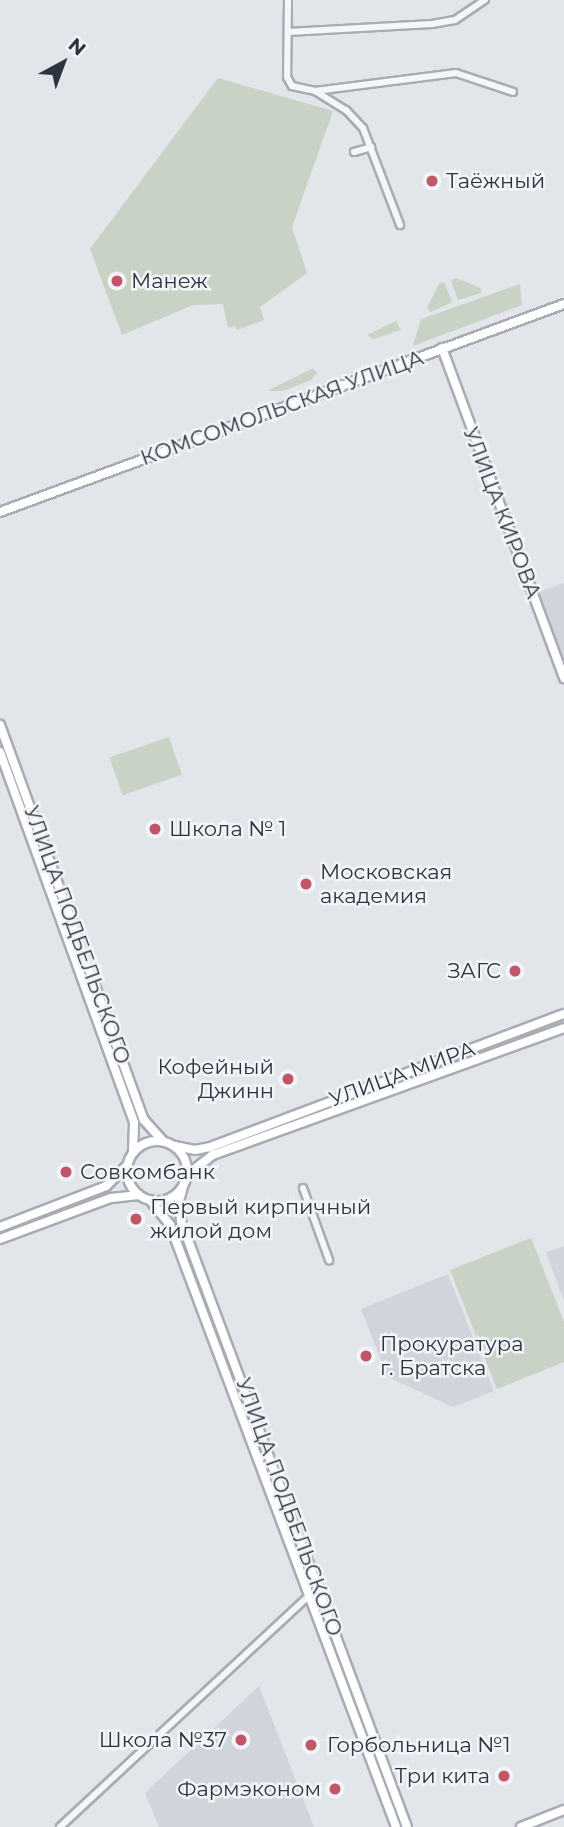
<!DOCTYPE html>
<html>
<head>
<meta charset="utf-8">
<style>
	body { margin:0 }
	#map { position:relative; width:564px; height:1827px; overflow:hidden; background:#e2e5e9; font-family:Montserrat,sans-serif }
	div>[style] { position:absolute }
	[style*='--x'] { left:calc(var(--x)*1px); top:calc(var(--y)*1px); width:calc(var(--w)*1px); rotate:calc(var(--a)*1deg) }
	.built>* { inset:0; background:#d1d4db }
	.green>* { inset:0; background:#c8d2c5; transform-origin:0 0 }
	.roads { filter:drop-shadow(2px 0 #a8acb3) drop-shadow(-2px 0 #a8acb3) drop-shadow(0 2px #a8acb3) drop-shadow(0 -2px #a8acb3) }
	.street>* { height:6px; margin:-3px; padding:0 3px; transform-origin:3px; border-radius:3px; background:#f5f6f8 }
	.secondary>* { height:8px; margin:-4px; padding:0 4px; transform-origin:4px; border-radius:4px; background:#fff }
	.secondary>.ring { margin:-4px; padding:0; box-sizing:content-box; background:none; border:8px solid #fff; border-radius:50% }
	.dots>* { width:19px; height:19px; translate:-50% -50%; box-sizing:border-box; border:4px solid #f2f4f7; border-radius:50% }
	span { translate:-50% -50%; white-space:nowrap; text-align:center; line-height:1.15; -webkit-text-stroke:5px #f2f4f7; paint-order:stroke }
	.poi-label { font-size:21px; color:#2c343f }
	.left { translate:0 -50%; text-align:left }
	.right { translate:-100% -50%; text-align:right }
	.street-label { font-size:21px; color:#2c343f }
	.north { position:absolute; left:28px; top:28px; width:70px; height:70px; -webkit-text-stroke:5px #f2f4f7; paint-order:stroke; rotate:41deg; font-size:19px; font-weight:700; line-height:28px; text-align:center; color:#2c343f }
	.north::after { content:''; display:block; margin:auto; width:24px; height:32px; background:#2c343f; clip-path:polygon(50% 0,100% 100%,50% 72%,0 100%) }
</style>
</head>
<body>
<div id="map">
	<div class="built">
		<i style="clip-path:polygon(564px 583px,564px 660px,539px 592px)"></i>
		<i style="clip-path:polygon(564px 1246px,564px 1301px,546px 1252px)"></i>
		<i style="clip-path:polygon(448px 1274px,494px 1391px,453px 1407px,388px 1377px,361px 1309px)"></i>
		<i style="clip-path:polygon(259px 1686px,314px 1827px,159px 1827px,145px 1793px)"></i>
	</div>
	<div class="green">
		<i style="clip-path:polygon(218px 78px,333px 111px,292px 227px,307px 273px,260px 307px,264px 320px,237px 330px,235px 326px,228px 328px,223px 304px,193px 305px,122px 335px,90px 249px)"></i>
		<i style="clip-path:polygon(456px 278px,481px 288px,481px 293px,458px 300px,451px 280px)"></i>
		<i style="clip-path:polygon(444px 282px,452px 302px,431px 312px,427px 308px,439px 284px)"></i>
		<i style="clip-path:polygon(520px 284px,522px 305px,413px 346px,421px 319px)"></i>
		<i style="clip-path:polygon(396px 321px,401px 330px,373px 339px,367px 335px)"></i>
		<i style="clip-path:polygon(313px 368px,317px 373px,311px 380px,283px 391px,267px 391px)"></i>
		<i style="left:169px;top:737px;width:40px;height:63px;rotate:71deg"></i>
		<i style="clip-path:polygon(531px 1238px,564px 1322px,564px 1362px,497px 1389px,450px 1270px)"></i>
	</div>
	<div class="roads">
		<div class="street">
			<i style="--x:288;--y:0;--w:77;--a:90.7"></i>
			<i style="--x:287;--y:77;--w:10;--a:61"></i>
			<i style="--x:292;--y:86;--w:24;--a:12"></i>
			<i style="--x:315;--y:91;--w:142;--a:-7.3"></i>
			<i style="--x:456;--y:73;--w:60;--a:18.4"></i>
			<i style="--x:288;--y:32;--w:144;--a:-3.2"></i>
			<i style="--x:432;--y:24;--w:23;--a:-10"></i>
			<i style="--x:455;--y:20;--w:36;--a:-34"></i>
			<i style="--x:315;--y:91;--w:36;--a:32"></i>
			<i style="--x:346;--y:110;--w:25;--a:47"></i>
			<i style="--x:363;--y:128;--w:104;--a:69.1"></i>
			<i style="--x:354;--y:152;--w:18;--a:-16"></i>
			<i style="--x:303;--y:1188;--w:77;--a:70.1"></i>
			<i style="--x:60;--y:1827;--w:342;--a:-42.9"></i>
		</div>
		<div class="secondary">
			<i style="--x:442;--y:348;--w:352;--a:69.7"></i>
			<i style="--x:0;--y:512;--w:601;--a:-20.24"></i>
			<i style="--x:0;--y:725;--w:420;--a:70"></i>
			<i style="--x:144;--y:1120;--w:28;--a:48"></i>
			<i style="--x:0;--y:752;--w:394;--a:70.1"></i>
			<i style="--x:134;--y:1123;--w:30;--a:92"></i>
			<i class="ring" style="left:127px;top:1141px;width:52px;height:52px"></i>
			<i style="--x:175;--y:1146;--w:20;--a:11"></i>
			<i style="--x:195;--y:1150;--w:15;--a:-11"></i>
			<i style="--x:210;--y:1147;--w:378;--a:-20.6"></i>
			<i style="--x:187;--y:1175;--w:33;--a:-38"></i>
			<i style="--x:213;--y:1155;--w:373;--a:-19.9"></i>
			<i style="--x:183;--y:1187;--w:15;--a:106"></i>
			<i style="--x:179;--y:1201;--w:20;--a:84"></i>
			<i style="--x:181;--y:1221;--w:647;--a:69.55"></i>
			<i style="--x:150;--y:1200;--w:32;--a:51"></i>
			<i style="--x:170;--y:1225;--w:643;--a:69.42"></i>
			<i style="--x:0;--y:1227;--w:114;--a:-21.1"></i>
			<i style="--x:106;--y:1186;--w:30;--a:-44"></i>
			<i style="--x:0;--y:1239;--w:118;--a:-20.3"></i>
			<i style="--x:111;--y:1198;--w:28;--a:-6"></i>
			<i style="--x:521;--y:1827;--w:46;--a:-21.6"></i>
		</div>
	</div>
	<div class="dots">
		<i style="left:432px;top:181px;background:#c05668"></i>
		<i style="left:117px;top:281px;background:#c05668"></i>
		<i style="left:155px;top:829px;background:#c05668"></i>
		<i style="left:306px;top:884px;background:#c05668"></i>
		<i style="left:515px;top:971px;background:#c05668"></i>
		<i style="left:288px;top:1079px;background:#c05668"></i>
		<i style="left:66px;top:1172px;background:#c05668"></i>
		<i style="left:136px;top:1219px;background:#c05668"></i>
		<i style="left:366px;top:1356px;background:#c05668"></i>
		<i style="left:241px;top:1740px;background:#c05668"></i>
		<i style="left:311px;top:1745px;background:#c05668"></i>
		<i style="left:504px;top:1776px;background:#c05668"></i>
		<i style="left:335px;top:1789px;background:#c05668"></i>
	</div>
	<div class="poi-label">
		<span class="left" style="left:446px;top:181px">Таёжный</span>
		<span class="left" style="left:131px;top:281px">Манеж</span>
		<span class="left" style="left:169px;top:829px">Школа № 1</span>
		<span class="left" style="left:320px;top:884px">Московская<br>академия</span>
		<span class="right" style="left:501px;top:971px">ЗАГС</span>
		<span class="right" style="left:274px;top:1079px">Кофейный<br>Джинн</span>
		<span class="left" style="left:80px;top:1172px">Совкомбанк</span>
		<span class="left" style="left:150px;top:1219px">Первый кирпичный<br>жилой дом</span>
		<span class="left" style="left:380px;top:1356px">Прокуратура<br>г. Братска</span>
		<span class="right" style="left:227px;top:1740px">Школа №37</span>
		<span class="left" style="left:327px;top:1745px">Горбольница №1</span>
		<span class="right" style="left:490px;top:1776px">Три кита</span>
		<span class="right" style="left:321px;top:1789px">Фармэконом</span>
	</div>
	<div class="street-label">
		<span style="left:282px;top:408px;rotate:-20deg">КОМСОМОЛЬСКАЯ УЛИЦА</span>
		<span style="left:502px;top:513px;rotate:69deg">УЛИЦА КИРОВА</span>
		<span style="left:77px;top:935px;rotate:70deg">УЛИЦА ПОДБЕЛЬСКОГО</span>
		<span style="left:402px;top:1074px;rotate:-20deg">УЛИЦА МИРА</span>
		<span style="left:289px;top:1507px;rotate:70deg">УЛИЦА ПОДБЕЛЬСКОГО</span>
	</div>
	<div class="north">N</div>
</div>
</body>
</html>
